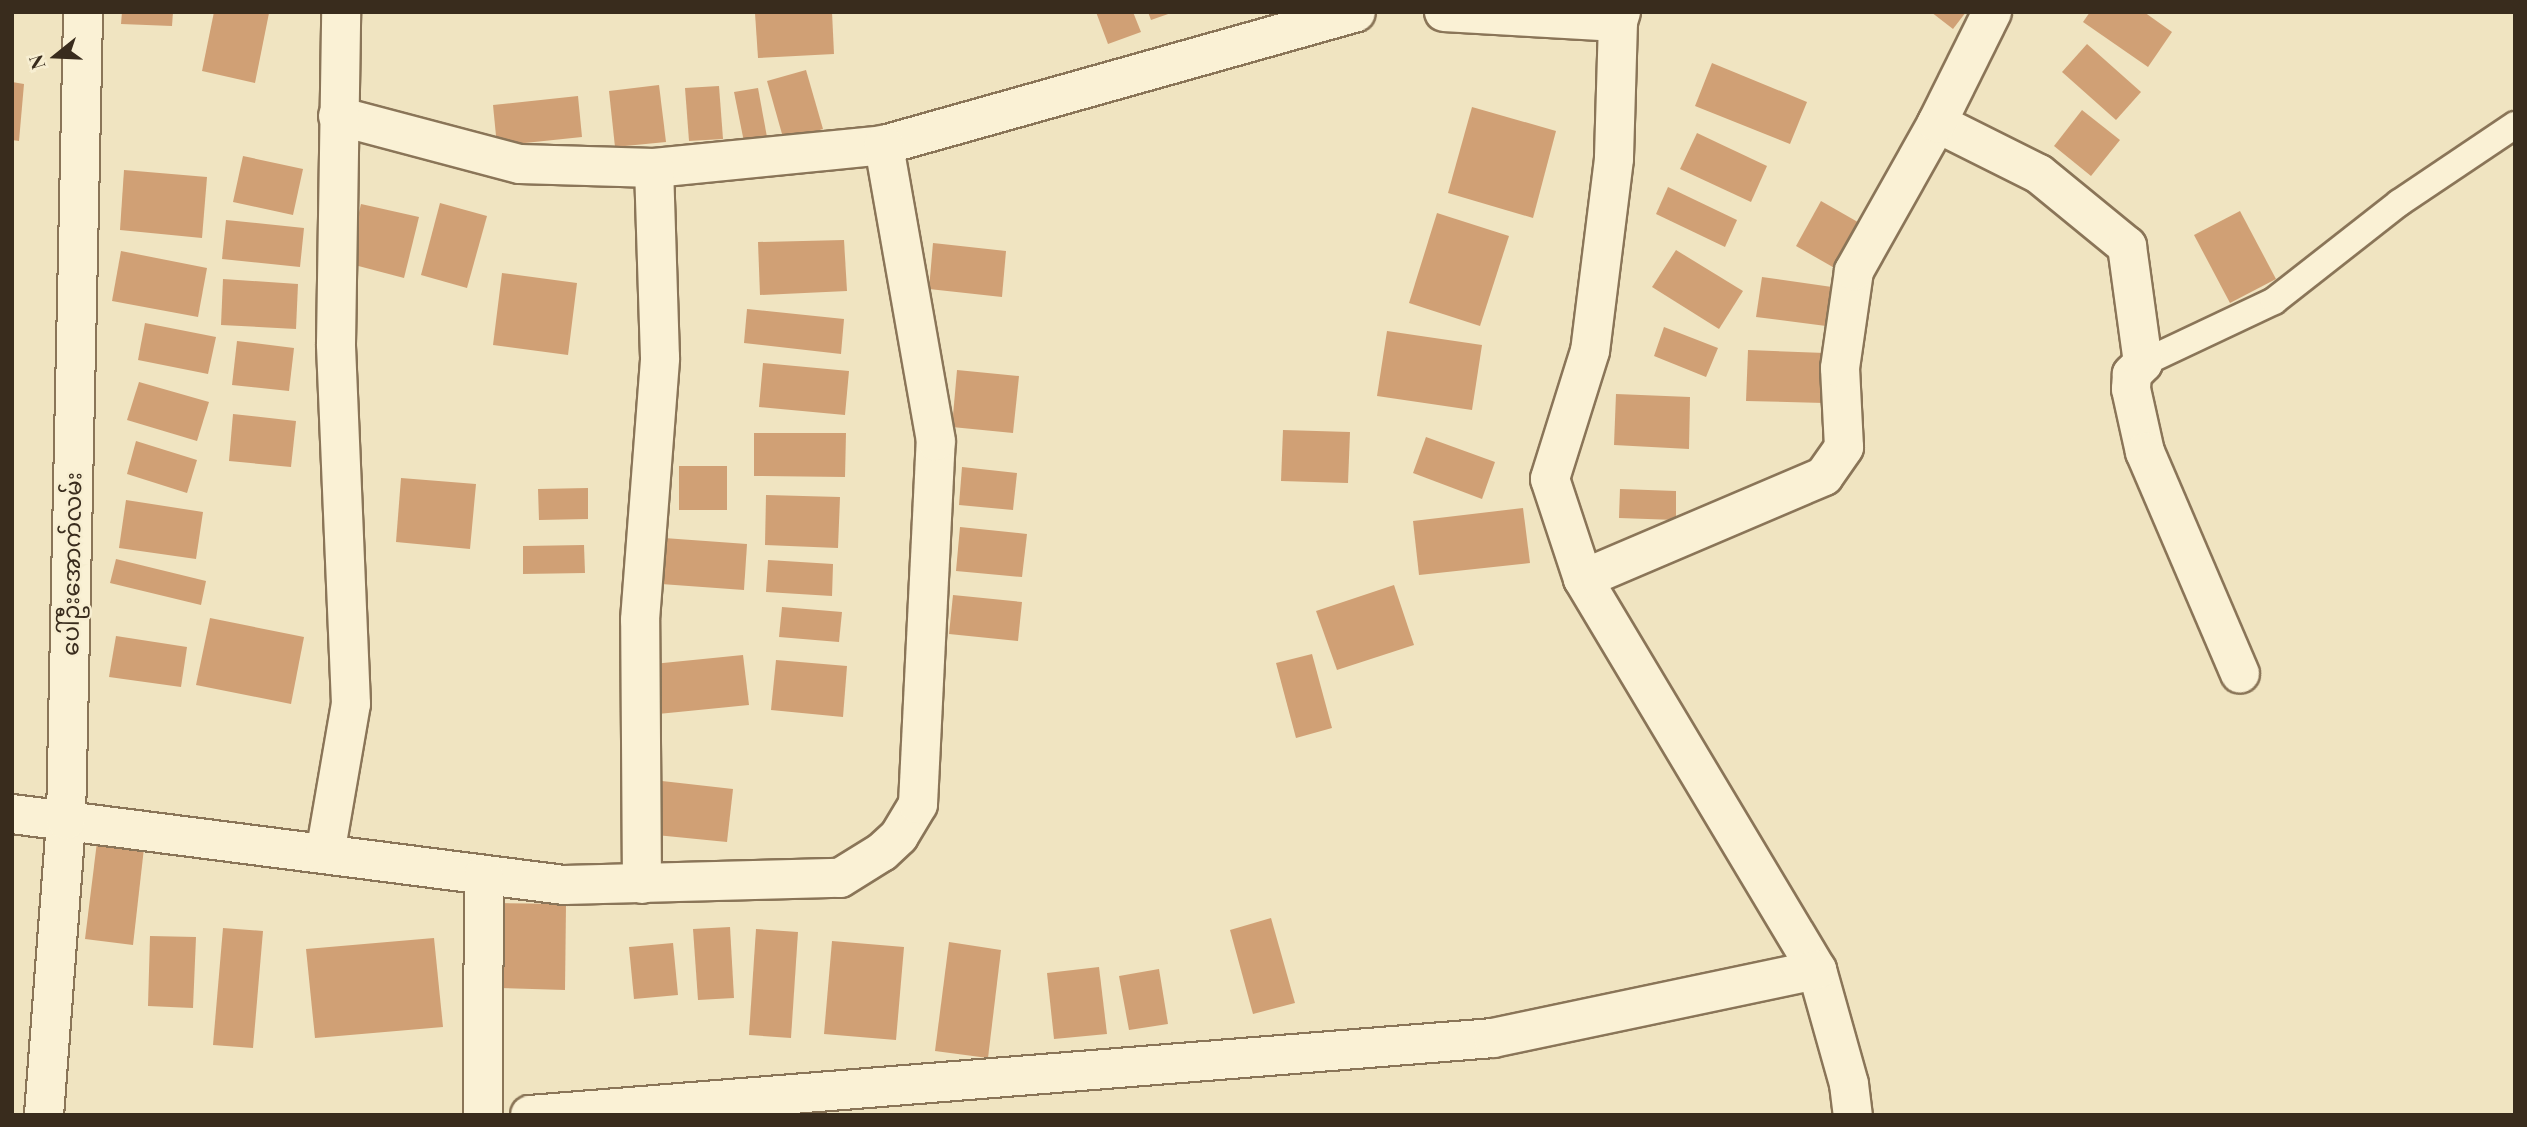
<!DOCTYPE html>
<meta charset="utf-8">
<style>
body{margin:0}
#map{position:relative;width:2527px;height:1127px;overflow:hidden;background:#f0e4c1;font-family:"Playfair Display","Noto Sans Myanmar",serif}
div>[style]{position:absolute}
.building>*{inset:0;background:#d0a075}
.roads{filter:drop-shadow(2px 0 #8a7558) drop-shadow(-2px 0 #8a7558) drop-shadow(0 2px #8a7558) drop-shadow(0 -2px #8a7558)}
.service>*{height:26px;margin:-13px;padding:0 13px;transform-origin:13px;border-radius:13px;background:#faf1d5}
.minor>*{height:38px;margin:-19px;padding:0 19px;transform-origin:19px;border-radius:19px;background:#faf1d5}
span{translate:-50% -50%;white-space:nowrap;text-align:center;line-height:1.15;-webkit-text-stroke:5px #f7eed1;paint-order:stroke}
.street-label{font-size:23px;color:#392c1d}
.frame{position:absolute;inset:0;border:14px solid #392c1d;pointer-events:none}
.north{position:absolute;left:21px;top:21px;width:70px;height:70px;-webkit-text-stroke:5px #f7eed1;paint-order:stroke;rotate:252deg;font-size:19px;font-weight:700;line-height:28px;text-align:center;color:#392c1d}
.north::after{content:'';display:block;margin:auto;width:24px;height:32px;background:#392c1d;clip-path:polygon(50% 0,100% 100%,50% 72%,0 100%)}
</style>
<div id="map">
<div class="building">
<div style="clip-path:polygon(122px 12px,173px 12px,172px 26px,121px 24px)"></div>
<div style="clip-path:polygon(214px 12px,269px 13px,255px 83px,202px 71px)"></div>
<div style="clip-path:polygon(767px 12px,832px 12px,834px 54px,758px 58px,755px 13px)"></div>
<div style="clip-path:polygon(1096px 12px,1133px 12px,1141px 32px,1108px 44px)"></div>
<div style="clip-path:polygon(1148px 12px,1171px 12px,1171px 13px,1151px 20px)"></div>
<div style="clip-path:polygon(1931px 12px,1966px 12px,1953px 29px)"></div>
<div style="clip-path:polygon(2090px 12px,2144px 12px,2172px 32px,2148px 67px,2083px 22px)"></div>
<div style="clip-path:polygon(2087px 44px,2141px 92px,2116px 120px,2062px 72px)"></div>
<div style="clip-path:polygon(1712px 63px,1807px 102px,1790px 144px,1695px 106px)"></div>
<div style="clip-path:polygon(806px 70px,823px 129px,784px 141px,767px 81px)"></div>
<div style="clip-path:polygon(12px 82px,24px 84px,19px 141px,12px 140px)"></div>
<div style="clip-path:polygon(659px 85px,666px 142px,615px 147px,609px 91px)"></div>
<div style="clip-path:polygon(719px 86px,723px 139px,689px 141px,685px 88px)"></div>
<div style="clip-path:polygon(758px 88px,769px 148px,746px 152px,734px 92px)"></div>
<div style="clip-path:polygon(578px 96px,582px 137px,497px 146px,493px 105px)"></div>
<div style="clip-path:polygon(1472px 107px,1556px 131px,1533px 218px,1448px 193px)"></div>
<div style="clip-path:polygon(2082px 110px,2120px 140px,2091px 176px,2054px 146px)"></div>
<div style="clip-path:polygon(1697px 133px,1767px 166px,1751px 202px,1680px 169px)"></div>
<div style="clip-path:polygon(243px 156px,303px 169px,293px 215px,233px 202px)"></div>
<div style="clip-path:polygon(124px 170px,207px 177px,202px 238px,120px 230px)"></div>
<div style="clip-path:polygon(1668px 187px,1737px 220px,1725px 247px,1656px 214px)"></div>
<div style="clip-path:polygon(1821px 201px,1863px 225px,1838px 270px,1796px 246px)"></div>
<div style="clip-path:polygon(440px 203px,487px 216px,467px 288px,421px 275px)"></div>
<div style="clip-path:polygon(361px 204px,419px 217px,404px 278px,347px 263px)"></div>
<div style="clip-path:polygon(2240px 211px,2276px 279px,2230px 303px,2194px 235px)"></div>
<div style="clip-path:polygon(1437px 213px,1509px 236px,1480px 326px,1409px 303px)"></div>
<div style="clip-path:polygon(226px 220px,304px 228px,300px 267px,222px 259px)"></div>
<div style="clip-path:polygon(844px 240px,847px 291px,760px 295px,758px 242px)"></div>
<div style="clip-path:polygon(933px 243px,1006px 251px,1002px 297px,929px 289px)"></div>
<div style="clip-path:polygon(1676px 250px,1743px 291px,1719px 329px,1652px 287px)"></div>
<div style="clip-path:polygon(121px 251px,207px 268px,198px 317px,112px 301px)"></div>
<div style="clip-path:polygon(502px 273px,577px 283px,568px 355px,493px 345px)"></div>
<div style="clip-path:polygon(1762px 277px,1832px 287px,1826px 326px,1756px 317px)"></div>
<div style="clip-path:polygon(223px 279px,298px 284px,296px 329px,221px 325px)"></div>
<div style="clip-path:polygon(747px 309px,844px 319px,841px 354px,744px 343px)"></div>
<div style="clip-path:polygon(145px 323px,216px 337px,208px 374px,138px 360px)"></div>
<div style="clip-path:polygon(1664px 327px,1718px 348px,1706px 377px,1654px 356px)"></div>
<div style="clip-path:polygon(1387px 331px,1482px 345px,1472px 410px,1377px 396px)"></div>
<div style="clip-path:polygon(237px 341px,294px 348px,289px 391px,232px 385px)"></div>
<div style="clip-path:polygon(1748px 350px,1825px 353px,1824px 403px,1746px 401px)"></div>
<div style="clip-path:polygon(763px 363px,849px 371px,845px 415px,759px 407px)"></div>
<div style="clip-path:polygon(957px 370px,1019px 376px,1013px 433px,952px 427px)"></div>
<div style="clip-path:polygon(139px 382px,209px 402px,197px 441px,127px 420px)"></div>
<div style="clip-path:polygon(1616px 394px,1690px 397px,1689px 449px,1614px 445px)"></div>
<div style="clip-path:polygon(233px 414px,296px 421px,291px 467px,229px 461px)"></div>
<div style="clip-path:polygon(1283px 430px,1350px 432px,1348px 483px,1281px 481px)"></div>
<div style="clip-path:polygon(754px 433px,846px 433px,845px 477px,754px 476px)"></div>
<div style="clip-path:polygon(1426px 437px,1495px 462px,1482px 499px,1413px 473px)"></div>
<div style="clip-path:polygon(136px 441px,197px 460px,187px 493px,127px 474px)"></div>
<div style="clip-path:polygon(679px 466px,727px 466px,727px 510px,679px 510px)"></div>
<div style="clip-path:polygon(962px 467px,1017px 473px,1013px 510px,959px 505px)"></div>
<div style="clip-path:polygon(401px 478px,476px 484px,470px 549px,396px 542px)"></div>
<div style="clip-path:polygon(588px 488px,588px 519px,539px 520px,538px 489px)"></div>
<div style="clip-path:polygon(1620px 489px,1676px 491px,1676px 520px,1619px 518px)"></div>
<div style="clip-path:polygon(766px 495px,840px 497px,838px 548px,765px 545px)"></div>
<div style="clip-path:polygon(126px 500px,203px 512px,196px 559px,119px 548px)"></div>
<div style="clip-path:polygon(1523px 508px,1530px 563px,1419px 575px,1413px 521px)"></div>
<div style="clip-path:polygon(960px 527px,1027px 534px,1022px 577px,956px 571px)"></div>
<div style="clip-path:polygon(664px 538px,747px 544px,744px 590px,661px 584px)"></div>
<div style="clip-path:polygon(584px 545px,585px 573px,523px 574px,523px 546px)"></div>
<div style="clip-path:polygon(116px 559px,206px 581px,201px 605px,110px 583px)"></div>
<div style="clip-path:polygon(768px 560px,833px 564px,832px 596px,766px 592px)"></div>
<div style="clip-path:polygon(1394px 585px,1414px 645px,1337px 670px,1316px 611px)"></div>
<div style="clip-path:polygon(953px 595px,1022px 602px,1018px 641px,949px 634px)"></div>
<div style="clip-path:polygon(782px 607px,842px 612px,839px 642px,779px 637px)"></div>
<div style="clip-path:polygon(210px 618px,304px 637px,291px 704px,196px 685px)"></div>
<div style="clip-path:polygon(116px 636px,187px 647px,181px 687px,109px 677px)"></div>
<div style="clip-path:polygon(1312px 654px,1332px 728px,1296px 738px,1276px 663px)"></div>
<div style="clip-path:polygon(743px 655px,749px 705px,658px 714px,653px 664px)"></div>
<div style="clip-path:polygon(776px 660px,847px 666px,843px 717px,771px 710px)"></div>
<div style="clip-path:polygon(662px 781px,733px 789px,727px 842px,656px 835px)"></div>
<div style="clip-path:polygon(97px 842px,144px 848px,133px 945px,85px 939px)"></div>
<div style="clip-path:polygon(499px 903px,566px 904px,565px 990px,498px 988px)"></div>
<div style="clip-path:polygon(1271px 918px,1295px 1003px,1253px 1014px,1230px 930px)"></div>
<div style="clip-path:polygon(730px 927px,734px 998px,698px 1000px,693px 929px)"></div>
<div style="clip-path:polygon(223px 928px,263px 931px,253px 1048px,213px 1045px)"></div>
<div style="clip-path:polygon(756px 929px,798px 932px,791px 1038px,749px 1035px)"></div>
<div style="clip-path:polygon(150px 936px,196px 937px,193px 1008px,148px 1006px)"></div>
<div style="clip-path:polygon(434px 938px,443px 1027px,315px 1038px,306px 949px)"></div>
<div style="clip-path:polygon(832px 941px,904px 947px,896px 1040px,824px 1034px)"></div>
<div style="clip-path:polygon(949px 942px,1001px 950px,988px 1058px,935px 1051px)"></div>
<div style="clip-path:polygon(673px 943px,678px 995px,634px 999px,629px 947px)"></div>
<div style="clip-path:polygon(1099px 967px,1107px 1034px,1054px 1039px,1047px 973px)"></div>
<div style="clip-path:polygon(1159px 969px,1168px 1024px,1129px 1030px,1119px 976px)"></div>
</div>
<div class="roads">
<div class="service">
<div style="left:2143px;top:363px;width:145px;rotate:-25.3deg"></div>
<div style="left:2274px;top:301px;width:159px;rotate:-38.1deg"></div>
<div style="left:2399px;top:203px;width:140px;rotate:-33.9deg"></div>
</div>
<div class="minor">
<div style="left:1444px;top:12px;width:174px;rotate:3.3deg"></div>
<div style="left:1621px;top:12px;width:10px;rotate:107deg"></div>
<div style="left:1618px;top:22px;width:137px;rotate:91.7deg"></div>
<div style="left:1614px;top:159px;width:193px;rotate:97.1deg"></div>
<div style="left:1590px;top:351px;width:134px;rotate:107.4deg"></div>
<div style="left:1550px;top:479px;width:105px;rotate:71.7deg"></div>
<div style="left:1583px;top:579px;width:456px;rotate:59.1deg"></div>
<div style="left:1817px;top:970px;width:118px;rotate:74.3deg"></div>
<div style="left:1849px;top:1084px;width:31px;rotate:83deg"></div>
<div style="left:338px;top:116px;width:188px;rotate:14.8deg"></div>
<div style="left:520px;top:164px;width:134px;rotate:1.7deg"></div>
<div style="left:654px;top:168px;width:231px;rotate:-5.7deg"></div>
<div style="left:884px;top:145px;width:490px;rotate:-15.7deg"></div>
<div style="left:1937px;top:123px;width:114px;rotate:26.6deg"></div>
<div style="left:2039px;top:174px;width:114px;rotate:39.3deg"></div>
<div style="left:2127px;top:246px;width:118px;rotate:82.2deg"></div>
<div style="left:2143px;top:363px;width:16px;rotate:135deg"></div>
<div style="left:2132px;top:374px;width:15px;rotate:94deg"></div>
<div style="left:2131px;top:389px;width:65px;rotate:77.5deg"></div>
<div style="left:2145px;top:452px;width:241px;rotate:66.8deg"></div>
<div style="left:1583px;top:579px;width:262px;rotate:-23.1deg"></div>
<div style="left:1824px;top:476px;width:35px;rotate:-55deg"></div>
<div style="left:1844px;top:447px;width:79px;rotate:-92.9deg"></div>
<div style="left:1840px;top:368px;width:98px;rotate:-81.8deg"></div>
<div style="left:1854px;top:271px;width:170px;rotate:-60.7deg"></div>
<div style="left:1937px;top:123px;width:124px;rotate:-63.6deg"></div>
<div style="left:12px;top:814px;width:557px;rotate:7.33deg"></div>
<div style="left:564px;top:885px;width:276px;rotate:-1.5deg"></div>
<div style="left:840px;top:878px;width:49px;rotate:-31.8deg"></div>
<div style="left:882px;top:852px;width:23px;rotate:-43deg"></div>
<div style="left:899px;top:836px;width:37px;rotate:-59deg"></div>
<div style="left:918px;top:804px;width:363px;rotate:-87.2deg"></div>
<div style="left:936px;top:441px;width:301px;rotate:-100deg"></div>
<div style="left:325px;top:854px;width:152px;rotate:-80.2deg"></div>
<div style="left:351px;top:704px;width:360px;rotate:-92.4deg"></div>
<div style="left:336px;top:344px;width:332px;rotate:-89.1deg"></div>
<div style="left:642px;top:884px;width:264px;rotate:-90.4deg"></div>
<div style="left:640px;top:620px;width:263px;rotate:-85.6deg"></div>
<div style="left:660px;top:358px;width:190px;rotate:-91.8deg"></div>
<div style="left:44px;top:1115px;width:296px;rotate:-85.7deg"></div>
<div style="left:66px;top:820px;width:808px;rotate:-88.79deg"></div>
<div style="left:483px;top:1115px;width:240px;rotate:-89.8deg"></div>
<div style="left:530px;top:1115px;width:966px;rotate:-4.57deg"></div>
<div style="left:1493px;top:1038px;width:331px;rotate:-11.9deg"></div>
</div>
</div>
<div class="street-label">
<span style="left:71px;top:564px;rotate:-89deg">ပေါ်ဦးအောက်လမ်း</span>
</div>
<div class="frame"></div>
<div class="north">N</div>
</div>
